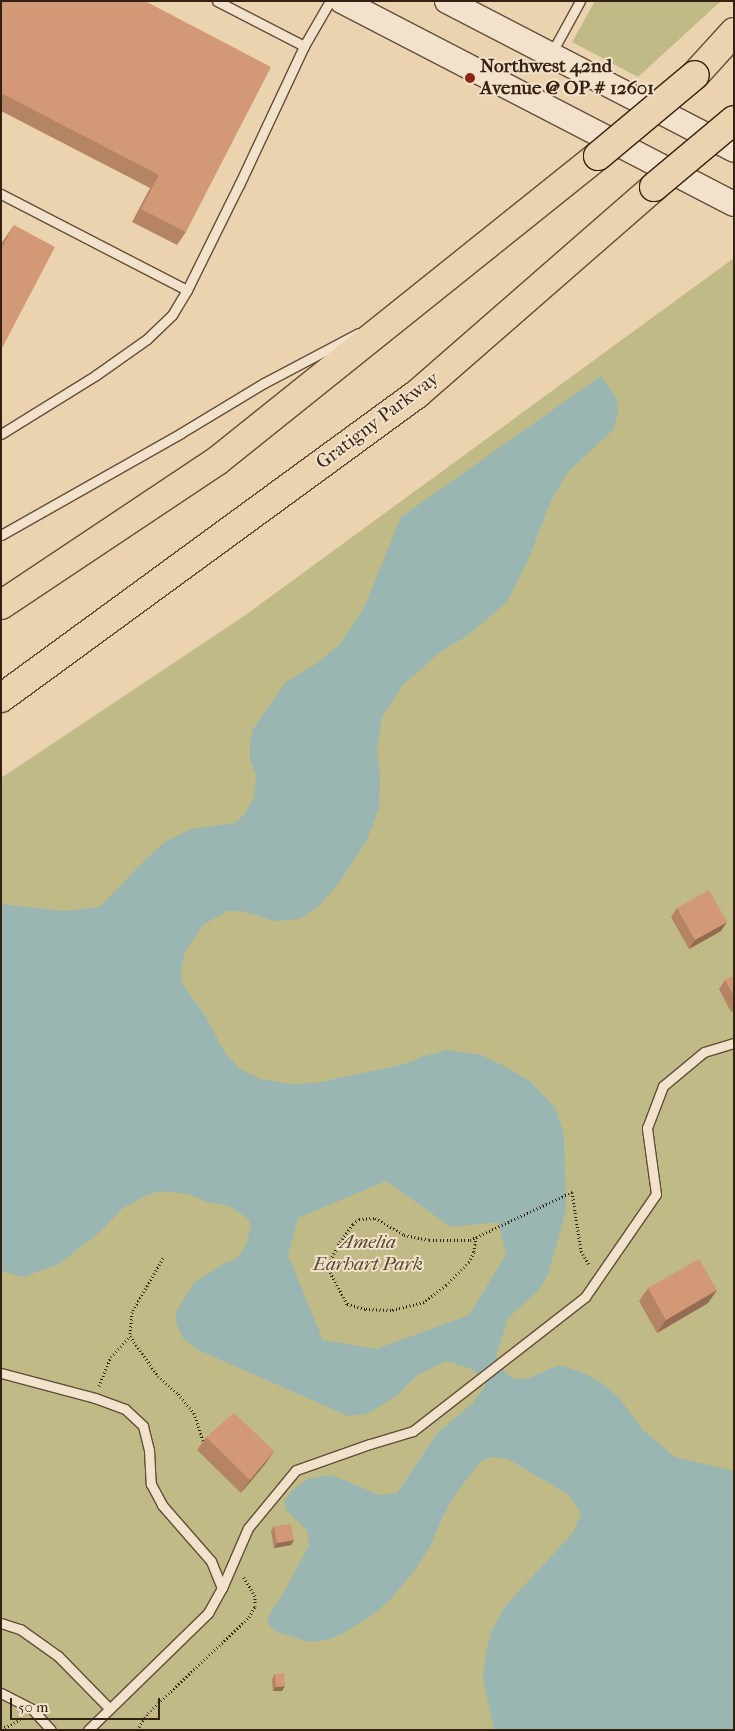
<!DOCTYPE html>
<style>
body{margin:0}
#map{position:relative;width:735px;height:1731px;overflow:hidden;background:#ebd3b0;font-family:"IM FELL French Canon",serif}
div>[style]{position:absolute}
.green>*{inset:0;background:#bfba86}
.water>*{inset:0;background:#9ab6b3}
.path>*{height:3px;margin-top:-1.5px;transform-origin:0;background:repeating-linear-gradient(90deg,#352111 0 1px,transparent 0 3.5px)}
.roads{filter:drop-shadow(1px 0 #624e39) drop-shadow(-1px 0 #624e39) drop-shadow(0 1px #624e39) drop-shadow(0 -1px #624e39)}
.lane>*{height:9px;margin:-4.5px;padding:0 4.5px;transform-origin:4.5px;border-radius:4.5px;background:#f2e2cc}
.secondary>*{height:24px;margin:-12px;padding:0 12px;transform-origin:12px;border-radius:12px;background:#f2e2cc}
.highway>*{height:28px;margin:-14px;padding:0 14px;transform-origin:14px;border-radius:14px;background:#ebd3b0}
.bridges{filter:drop-shadow(1px 0 #352111) drop-shadow(-1px 0 #352111) drop-shadow(0 1px #352111) drop-shadow(0 -1px #352111)}
.highway-bridge>*{height:28px;margin:-14px;padding:0 14px;transform-origin:14px;border-radius:14px;background:#ebd3b0}
.wall>*{inset:0;background:#b58465}
.shaded-wall>*{inset:0;background:#946b53}
.building>*{inset:0;background:#d39976}
.dots>*{width:14px;height:14px;translate:-50% -50%;box-sizing:border-box;border:2px solid #f2e2cc;border-radius:50%}
span{translate:-50% -50%;white-space:nowrap;text-align:center;line-height:1.15;-webkit-text-stroke:4px #f2e2cc;paint-order:stroke}
.poi-label{font-size:19px;color:#352111;font-weight:700}
.left{translate:0 -50%;text-align:left}
.street-label{font-size:19px;color:#352111}
.park-label{font-size:19px;color:#58472e;font-style:italic}
.frame{position:absolute;inset:0;border:2px solid #352111;pointer-events:none}
.scale{position:absolute;left:10px;top:1698px;width:150px;height:22px;box-sizing:border-box;border:2px solid #352111;border-top:0;padding-left:6px;font-size:15px;line-height:18px;white-space:nowrap;color:#352111;-webkit-text-stroke:4px #f2e2cc;paint-order:stroke}
</style>
<div id="map">
<div class="green">
<div style="clip-path:polygon(595px 1px,721px 1px,638px 77px,572px 42px)"></div>
<div style="clip-path:polygon(734px 258px,734px 1730px,1px 1730px,1px 778px,244px 616px)"></div>
</div>
<div class="water">
<div style="clip-path:polygon(evenodd,601px 376px,617px 399px,618px 414px,613px 430px,567px 473px,550px 503px,528px 560px,507px 602px,468px 635px,439px 653px,402px 686px,382px 718px,377px 749px,380px 776px,379px 808px,367px 840px,341px 880px,321px 904px,300px 919px,274px 921px,243px 911px,227px 911px,203px 925px,185px 952px,181px 971px,182px 983px,206px 1017px,225px 1053px,240px 1069px,261px 1079px,289px 1084px,316px 1083px,405px 1064px,424px 1056px,447px 1050px,481px 1055px,504px 1066px,530px 1081px,555px 1107px,564px 1134px,566px 1211px,548px 1275px,539px 1290px,508px 1318px,496px 1356px,505px 1372px,514px 1379px,529px 1378px,559px 1365px,582px 1372px,602px 1383px,620px 1399px,643px 1430px,675px 1457px,734px 1471px,734px 1730px,494px 1730px,483px 1678px,486px 1651px,492px 1630px,506px 1605px,572px 1534px,581px 1514px,569px 1495px,508px 1459px,493px 1457px,480px 1462px,455px 1495px,442px 1518px,431px 1545px,415px 1570px,390px 1600px,370px 1617px,342px 1634px,327px 1640px,309px 1642px,275px 1631px,267px 1622px,272px 1610px,283px 1594px,309px 1545px,307px 1530px,287px 1511px,284px 1501px,292px 1491px,307px 1479px,332px 1475px,379px 1495px,397px 1493px,438px 1432px,472px 1404px,486px 1385px,483px 1377px,471px 1369px,447px 1361px,419px 1374px,396px 1396px,377px 1408px,366px 1414px,348px 1416px,196px 1349px,182px 1337px,175px 1319px,177px 1310px,194px 1283px,225px 1263px,232px 1261px,240px 1255px,247px 1243px,251px 1225px,247px 1218px,229px 1206px,207px 1202px,189px 1194px,160px 1191px,145px 1196px,123px 1208px,100px 1232px,59px 1264px,23px 1277px,1px 1271px,1px 904px,64px 911px,100px 907px,146px 859px,166px 841px,191px 829px,235px 823px,245px 814px,254px 797px,256px 775px,250px 760px,250px 743px,253px 729px,285px 683px,316px 664px,341px 643px,363px 610px,401px 517px,601px 376px,386px 1181px,451px 1227px,498px 1222px,506px 1255px,469px 1315px,376px 1349px,323px 1340px,288px 1255px,298px 1218px,386px 1181px)"></div>
</div>
<div class="path">
<div style="left:476px;top:1237px;width:15px;rotate:98deg"></div>
<div style="left:474px;top:1252px;width:11px;rotate:117deg"></div>
<div style="left:469px;top:1262px;width:33px;rotate:135deg"></div>
<div style="left:446px;top:1285px;width:28px;rotate:142deg"></div>
<div style="left:424px;top:1302px;width:34px;rotate:166deg"></div>
<div style="left:391px;top:1310px;width:26px;rotate:-178deg"></div>
<div style="left:365px;top:1309px;width:19px;rotate:-164deg"></div>
<div style="left:347px;top:1304px;width:38px;rotate:-118deg"></div>
<div style="left:329px;top:1270px;width:13px;rotate:-77deg"></div>
<div style="left:332px;top:1257px;width:17px;rotate:-62deg"></div>
<div style="left:340px;top:1242px;width:22px;rotate:-54deg"></div>
<div style="left:353px;top:1224px;width:8px;rotate:-40deg"></div>
<div style="left:359px;top:1219px;width:16px;rotate:-4deg"></div>
<div style="left:375px;top:1218px;width:34px;rotate:30deg"></div>
<div style="left:404px;top:1235px;width:25px;rotate:11deg"></div>
<div style="left:429px;top:1240px;width:41px"></div>
<div style="left:470px;top:1240px;width:113px;rotate:-25.2deg"></div>
<div style="left:572px;top:1192px;width:60px;rotate:81.3deg"></div>
<div style="left:581px;top:1251px;width:16px;rotate:60deg"></div>
<div style="left:163px;top:1258px;width:62px;rotate:119.9deg"></div>
<div style="left:132px;top:1312px;width:24px;rotate:95deg"></div>
<div style="left:130px;top:1336px;width:49px;rotate:55deg"></div>
<div style="left:158px;top:1376px;width:27px;rotate:42deg"></div>
<div style="left:178px;top:1394px;width:25px;rotate:50deg"></div>
<div style="left:194px;top:1413px;width:32px;rotate:72deg"></div>
<div style="left:99px;top:1386px;width:31px;rotate:-68deg"></div>
<div style="left:111px;top:1357px;width:28px;rotate:-48deg"></div>
<div style="left:1px;top:1728px;width:10px;rotate:-17deg"></div>
<div style="left:11px;top:1725px;width:11px;rotate:-34deg"></div>
<div style="left:137px;top:1730px;width:20px;rotate:-57deg"></div>
<div style="left:148px;top:1713px;width:139px;rotate:-43.5deg"></div>
<div style="left:249px;top:1617px;width:13px;rotate:-61deg"></div>
<div style="left:255px;top:1606px;width:10px;rotate:-90deg"></div>
<div style="left:255px;top:1596px;width:23px;rotate:-121deg"></div>
</div>
<div class="roads">
<div class="lane">
<div style="left:217px;top:1px;width:98px;rotate:27.3deg"></div>
<div style="left:551px;top:54px;width:60px;rotate:-61.3deg"></div>
<div style="left:1px;top:194px;width:209px;rotate:27.3deg"></div>
<div style="left:1px;top:434px;width:112px;rotate:-31.8deg"></div>
<div style="left:96px;top:375px;width:62px;rotate:-35.2deg"></div>
<div style="left:147px;top:339px;width:35px;rotate:-44deg"></div>
<div style="left:172px;top:315px;width:29px;rotate:-59deg"></div>
<div style="left:187px;top:290px;width:117px;rotate:-63.7deg"></div>
<div style="left:239px;top:185px;width:153px;rotate:-64.9deg"></div>
<div style="left:304px;top:46px;width:52px;rotate:-60deg"></div>
<div style="left:1px;top:535px;width:207px;rotate:-29.5deg"></div>
<div style="left:181px;top:433px;width:97px;rotate:-31.1deg"></div>
<div style="left:264px;top:383px;width:107px;rotate:-27.8deg"></div>
<div style="left:1px;top:1373px;width:97px;rotate:14.9deg"></div>
<div style="left:95px;top:1398px;width:32px;rotate:20deg"></div>
<div style="left:125px;top:1409px;width:25px;rotate:43deg"></div>
<div style="left:143px;top:1426px;width:25px;rotate:76deg"></div>
<div style="left:149px;top:1450px;width:34px;rotate:87deg"></div>
<div style="left:151px;top:1484px;width:24px;rotate:62deg"></div>
<div style="left:162px;top:1505px;width:74px;rotate:48.8deg"></div>
<div style="left:211px;top:1561px;width:29px;rotate:68deg"></div>
<div style="left:1px;top:1623px;width:20px;rotate:18deg"></div>
<div style="left:20px;top:1629px;width:47px;rotate:35.4deg"></div>
<div style="left:58px;top:1656px;width:73px;rotate:45.6deg"></div>
<div style="left:1px;top:1693px;width:35px;rotate:27deg"></div>
<div style="left:32px;top:1709px;width:28px;rotate:48deg"></div>
<div style="left:88px;top:1730px;width:168px;rotate:-44.3deg"></div>
<div style="left:208px;top:1613px;width:29px;rotate:-61deg"></div>
<div style="left:222px;top:1588px;width:65px;rotate:-66.6deg"></div>
<div style="left:248px;top:1528px;width:75px;rotate:-50.4deg"></div>
<div style="left:296px;top:1470px;width:78px;rotate:-19.4deg"></div>
<div style="left:370px;top:1444px;width:45px;rotate:-16.8deg"></div>
<div style="left:413px;top:1431px;width:218px;rotate:-37.9deg"></div>
<div style="left:585px;top:1297px;width:125px;rotate:-55.4deg"></div>
<div style="left:656px;top:1194px;width:67px;rotate:-97.8deg"></div>
<div style="left:647px;top:1128px;width:45px;rotate:-69.1deg"></div>
<div style="left:663px;top:1086px;width:53px;rotate:-39.7deg"></div>
<div style="left:704px;top:1052px;width:31px;rotate:-17deg"></div>
</div>
<div class="secondary">
<div style="left:342px;top:1px;width:441px;rotate:27.4deg"></div>
<div style="left:447px;top:1px;width:323px;rotate:27.4deg"></div>
</div>
<div class="highway">
<div style="left:695px;top:75px;width:58px;rotate:-47.8deg"></div>
<div style="left:1px;top:605px;width:260px;rotate:-33.7deg"></div>
<div style="left:217px;top:461px;width:488px;rotate:-38.7deg"></div>
<div style="left:1px;top:698px;width:515px;rotate:-36.16deg"></div>
<div style="left:417px;top:394px;width:315px;rotate:-41.1deg"></div>
</div>
</div>
<div class="bridges">
<div class="highway-bridge">
<div style="left:598px;top:156px;width:126px;rotate:-39.9deg"></div>
<div style="left:654px;top:187px;width:104px;rotate:-39.9deg"></div>
</div>
</div>
<div class="wall">
<div style="clip-path:polygon(1px 1px,145px 1px,186px 232px,177px 245px,132px 222px,150px 188px,1px 111px)"></div>
<div style="clip-path:polygon(14px 225px,1px 350px,1px 244px,5px 238px)"></div>
<div style="clip-path:polygon(677px 908px,721px 931px,689px 949px,671px 917px)"></div>
<div style="clip-path:polygon(734px 976px,734px 1011px,731px 1012px,719px 989px,725px 980px)"></div>
<div style="clip-path:polygon(648px 1288px,717px 1290px,708px 1303px,657px 1333px,639px 1301px)"></div>
<div style="clip-path:polygon(206px 1437px,274px 1451px,265px 1464px,241px 1493px,197px 1450px)"></div>
<div style="clip-path:polygon(274px 1526px,294px 1540px,291px 1545px,274px 1548px,271px 1531px)"></div>
<div style="clip-path:polygon(275px 1674px,282px 1691px,273px 1691px,272px 1679px)"></div>
</div>
<div class="shaded-wall">
<div style="clip-path:polygon(727px 922px,721px 931px,689px 949px,695px 940px)"></div>
<div style="clip-path:polygon(717px 1290px,708px 1303px,657px 1333px,666px 1320px)"></div>
<div style="clip-path:polygon(274px 1451px,265px 1464px,241px 1493px,250px 1480px)"></div>
<div style="clip-path:polygon(294px 1540px,291px 1545px,274px 1548px,277px 1543px)"></div>
<div style="clip-path:polygon(285px 1686px,282px 1691px,273px 1691px,276px 1687px)"></div>
</div>
<div class="building">
<div style="clip-path:polygon(1px 1px,145px 1px,271px 67px,186px 232px,141px 209px,159px 175px,1px 93px)"></div>
<div style="clip-path:polygon(14px 225px,55px 247px,1px 350px,1px 249px)"></div>
<div style="clip-path:polygon(709px 890px,727px 922px,695px 940px,677px 908px)"></div>
<div style="clip-path:polygon(734px 976px,734px 996px,725px 980px)"></div>
<div style="clip-path:polygon(699px 1259px,717px 1290px,666px 1320px,648px 1288px)"></div>
<div style="clip-path:polygon(234px 1413px,274px 1451px,250px 1480px,206px 1437px)"></div>
<div style="clip-path:polygon(291px 1524px,294px 1540px,277px 1543px,274px 1526px)"></div>
<div style="clip-path:polygon(284px 1673px,285px 1686px,276px 1687px,275px 1674px)"></div>
</div>
<div class="dots">
<div style="left:470px;top:78px;background:#8f2418"></div>
</div>
<div class="poi-label">
<span class="left" style="left:480px;top:78px">Northwest 42nd<br>Avenue @ OP # 12601</span>
</div>
<div class="street-label">
<span style="left:378px;top:421px;rotate:-37deg">Gratigny Parkway</span>
</div>
<div class="park-label">
<span style="left:368px;top:1254px">Amelia<br>Earhart Park</span>
</div>
<div class="frame"></div>
<div class="scale">50 m</div>
</div>
